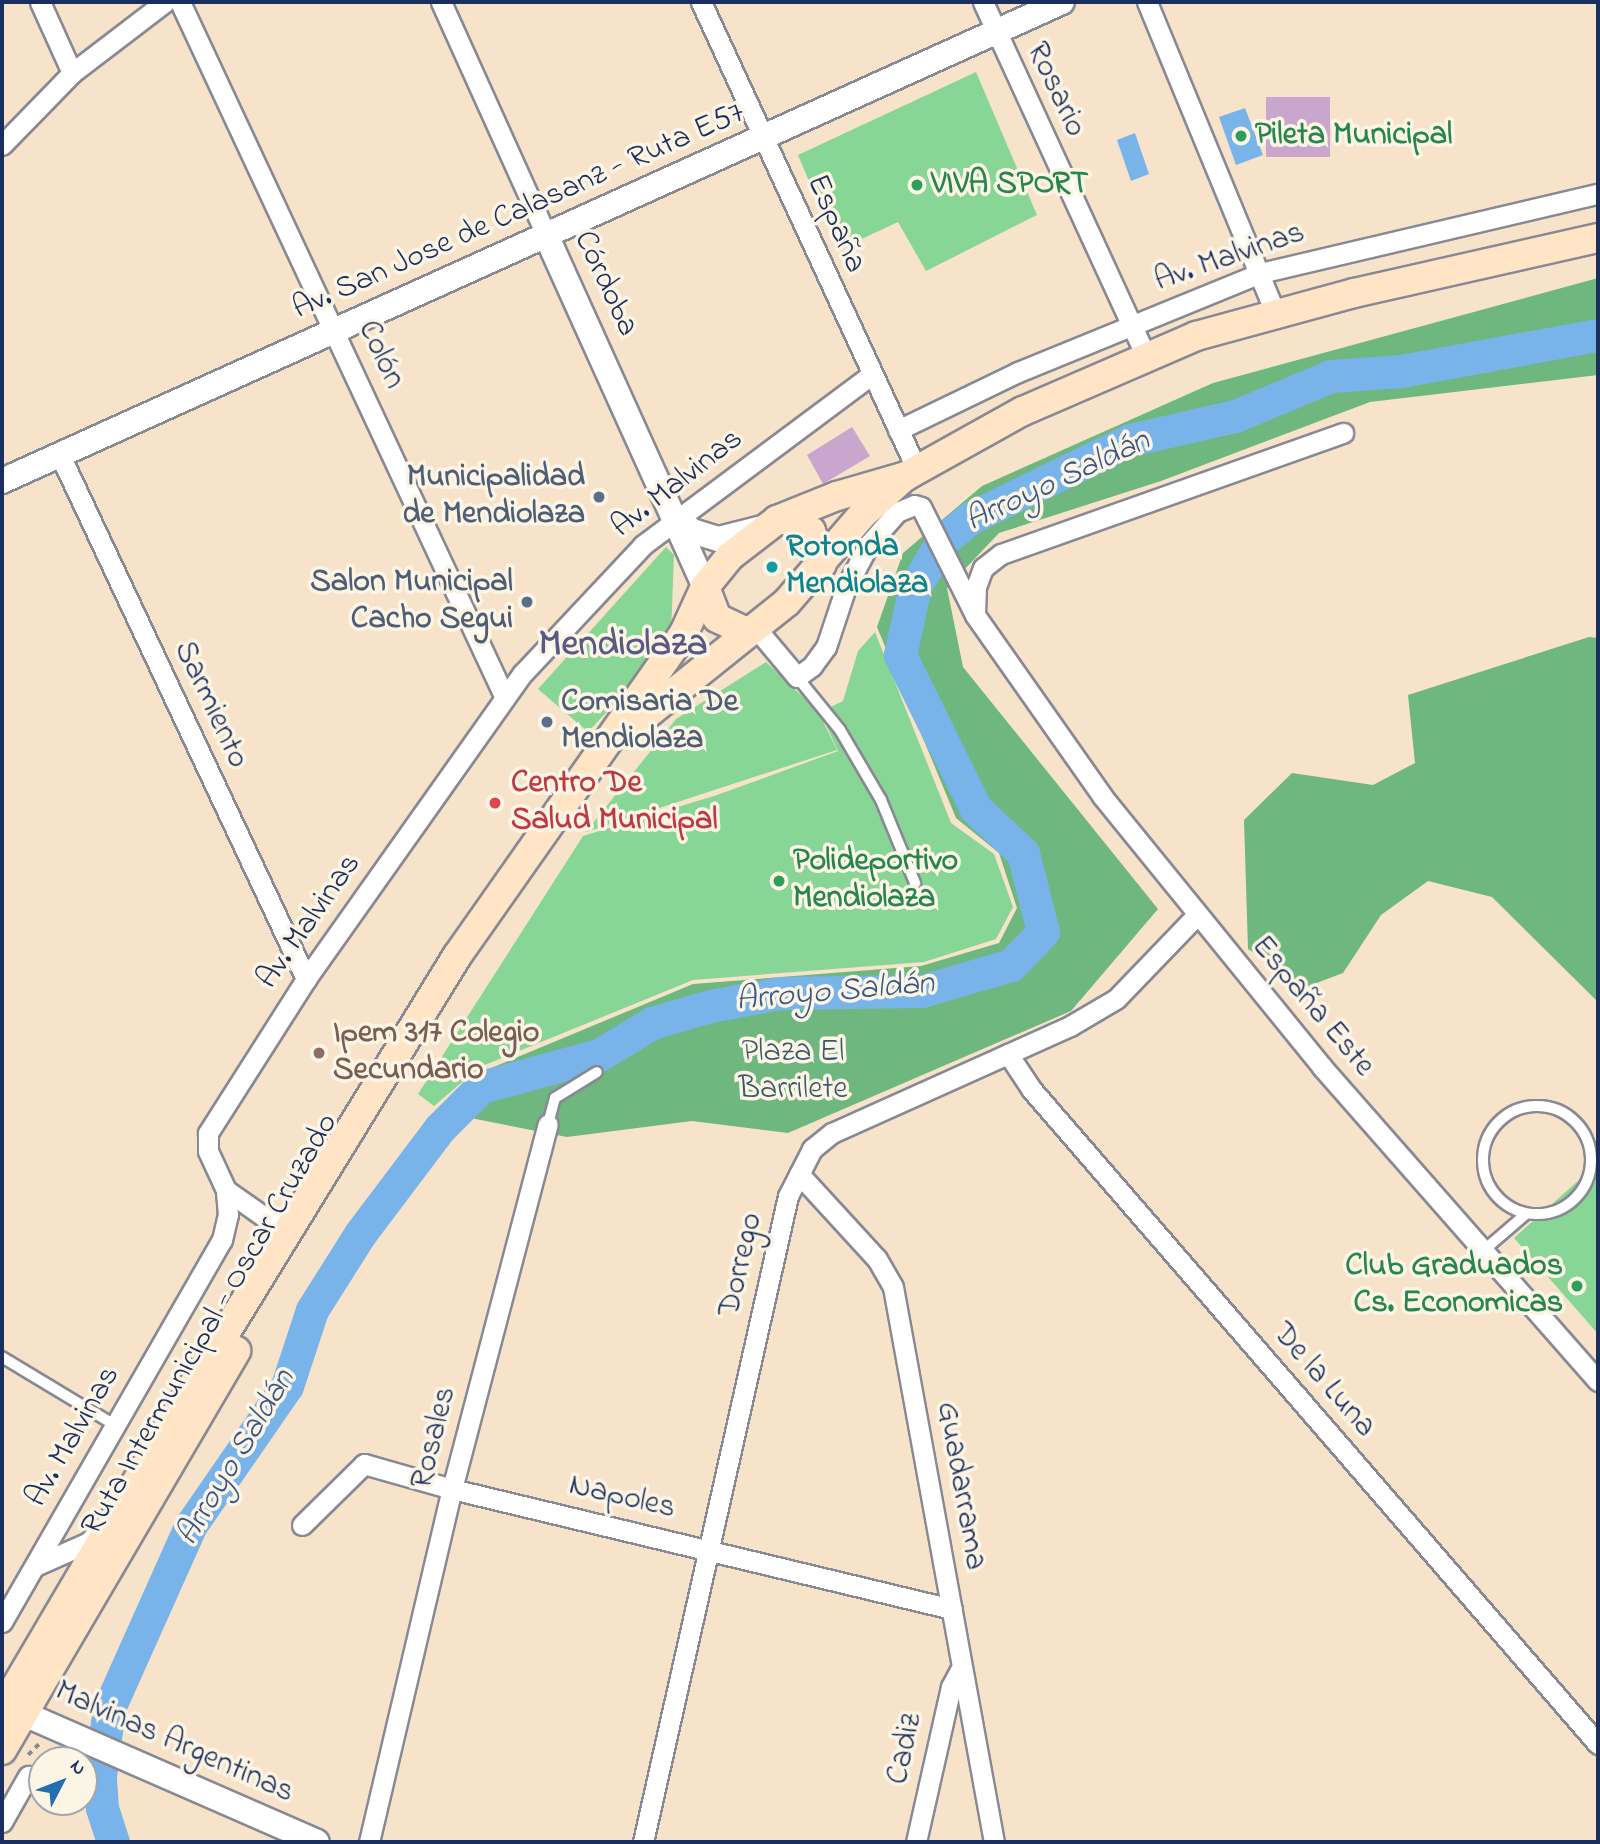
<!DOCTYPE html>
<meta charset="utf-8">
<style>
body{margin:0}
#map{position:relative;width:1600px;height:1844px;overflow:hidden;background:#f7e3c9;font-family:"Indie Flower",sans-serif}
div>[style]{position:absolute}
.green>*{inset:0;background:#88d695}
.forest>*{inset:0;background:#6eb77e}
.water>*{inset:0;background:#78b4ea}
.river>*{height:33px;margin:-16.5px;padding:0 16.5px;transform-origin:16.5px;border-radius:16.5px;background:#78b4ea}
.building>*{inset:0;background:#c9a6cd}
.path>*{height:3.5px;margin-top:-1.75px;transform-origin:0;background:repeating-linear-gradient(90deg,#898994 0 5px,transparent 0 10px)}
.roads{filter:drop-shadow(2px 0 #898994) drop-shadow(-2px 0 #898994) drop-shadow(0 2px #898994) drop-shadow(0 -2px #898994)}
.service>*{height:10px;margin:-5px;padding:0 5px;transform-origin:5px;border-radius:5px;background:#fff}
.service>.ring{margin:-5px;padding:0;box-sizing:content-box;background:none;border:10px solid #fff;border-radius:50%}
.minor>*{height:19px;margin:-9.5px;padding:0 9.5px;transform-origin:9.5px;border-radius:9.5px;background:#fff}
.tertiary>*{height:24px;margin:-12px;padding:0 12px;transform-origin:12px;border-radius:12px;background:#fff}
.secondary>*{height:28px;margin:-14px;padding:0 14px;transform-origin:14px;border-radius:14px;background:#ffe4c6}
.dots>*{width:19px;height:19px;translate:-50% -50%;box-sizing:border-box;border:4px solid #fcf5e5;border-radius:50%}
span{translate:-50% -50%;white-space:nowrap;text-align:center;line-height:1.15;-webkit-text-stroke:7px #fcf5e5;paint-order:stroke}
.street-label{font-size:32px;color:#1b2f5e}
.leisure-label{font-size:32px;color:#27864d;font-weight:700}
.left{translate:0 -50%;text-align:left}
.right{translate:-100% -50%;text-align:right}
.service-label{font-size:32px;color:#4e5e75;font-weight:700}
.culture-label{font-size:32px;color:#0d838f;font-weight:700}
.health-label{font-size:32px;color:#be3a42;font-weight:700}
.education-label{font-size:32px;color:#785e54;font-weight:700}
.park-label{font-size:32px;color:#36596c}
.water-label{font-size:33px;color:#375788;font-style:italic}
.district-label{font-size:38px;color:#585985;font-weight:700}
.frame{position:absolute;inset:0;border:4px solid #1b2f5e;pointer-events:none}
.north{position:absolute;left:28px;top:1746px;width:70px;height:70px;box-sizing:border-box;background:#fcf5e5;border:2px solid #a2a6af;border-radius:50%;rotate:48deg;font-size:19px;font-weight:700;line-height:28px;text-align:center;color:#1b2f5e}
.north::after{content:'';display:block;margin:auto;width:24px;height:32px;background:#1f6fb2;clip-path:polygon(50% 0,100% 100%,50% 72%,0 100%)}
</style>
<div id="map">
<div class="green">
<div style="clip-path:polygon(976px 72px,1037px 215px,926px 271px,898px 222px,838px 250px,798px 155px)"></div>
<div style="clip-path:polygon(666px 547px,674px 555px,671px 633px,642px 674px,588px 732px,538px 689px)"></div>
<div style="clip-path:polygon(875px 632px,951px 823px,994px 854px,1013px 907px,996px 939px,924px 962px,693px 980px,480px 1067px,434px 1106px,418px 1094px,583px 836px,717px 795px,838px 751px,820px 712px,843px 701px,858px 651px)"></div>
<div style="clip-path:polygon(766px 662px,818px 711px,837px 750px,586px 832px,676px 719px)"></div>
<div style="clip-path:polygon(1598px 1163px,1598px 1334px,1514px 1238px)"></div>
</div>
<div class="forest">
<div style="clip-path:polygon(1598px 278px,1598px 375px,1370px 402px,1161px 481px,999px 533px,947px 588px,963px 667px,1158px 909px,1071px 1011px,788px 1133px,692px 1121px,567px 1137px,435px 1111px,484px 1071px,693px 984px,921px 966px,999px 943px,1017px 908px,999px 853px,956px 818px,877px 627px,903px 553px,982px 486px,1213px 383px)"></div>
<div style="clip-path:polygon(1589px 637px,1598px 638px,1598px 1002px,1492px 897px,1428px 881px,1381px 915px,1343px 973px,1306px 987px,1248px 949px,1244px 820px,1292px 773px,1373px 785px,1415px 763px,1408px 695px)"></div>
</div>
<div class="water">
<div style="clip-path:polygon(1245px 108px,1263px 155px,1236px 165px,1219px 117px)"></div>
<div style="clip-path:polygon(1135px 133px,1149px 174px,1131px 181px,1117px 140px)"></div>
</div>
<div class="river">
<div style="left:113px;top:1842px;width:36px;rotate:-108deg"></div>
<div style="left:102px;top:1808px;width:32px;rotate:-94deg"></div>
<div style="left:100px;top:1776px;width:69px;rotate:-82.5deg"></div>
<div style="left:109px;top:1708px;width:201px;rotate:-65.9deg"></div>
<div style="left:191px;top:1525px;width:169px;rotate:-55.4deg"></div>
<div style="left:287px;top:1386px;width:80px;rotate:-71.8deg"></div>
<div style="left:312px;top:1310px;width:90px;rotate:-57.7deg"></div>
<div style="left:360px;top:1234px;width:133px;rotate:-53deg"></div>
<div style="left:440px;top:1128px;width:58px;rotate:-45deg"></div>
<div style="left:481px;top:1087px;width:122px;rotate:-15.2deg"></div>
<div style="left:599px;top:1055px;width:62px;rotate:-31.1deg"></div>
<div style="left:652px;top:1023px;width:60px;rotate:-16.3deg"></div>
<div style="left:710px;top:1006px;width:71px;rotate:-10.5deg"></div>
<div style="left:780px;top:993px;width:142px;rotate:-0.8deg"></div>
<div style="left:922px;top:991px;width:93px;rotate:-16.3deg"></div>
<div style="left:1011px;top:965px;width:46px;rotate:-45.9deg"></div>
<div style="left:1043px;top:932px;width:81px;rotate:-104.2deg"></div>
<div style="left:1023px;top:853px;width:64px;rotate:-136.9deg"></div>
<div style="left:976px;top:809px;width:172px;rotate:-116.3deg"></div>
<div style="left:900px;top:655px;width:70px;rotate:-77.6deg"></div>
<div style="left:915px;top:587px;width:53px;rotate:-59.6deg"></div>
<div style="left:942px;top:541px;width:36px;rotate:-39deg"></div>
<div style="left:970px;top:518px;width:178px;rotate:-26deg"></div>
<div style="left:1130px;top:440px;width:108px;rotate:-12.9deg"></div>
<div style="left:1235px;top:416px;width:104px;rotate:-22.6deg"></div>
<div style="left:1331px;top:376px;width:70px;rotate:-4.1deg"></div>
<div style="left:1401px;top:371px;width:200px;rotate:-10.4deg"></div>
</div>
<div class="building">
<div style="clip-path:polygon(1266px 97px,1330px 97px,1330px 157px,1266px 157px)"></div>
<div style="clip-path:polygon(852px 427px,870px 456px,823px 484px,807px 455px)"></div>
</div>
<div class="path">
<div style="left:28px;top:1755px;width:17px;rotate:-45deg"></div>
</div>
<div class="roads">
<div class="service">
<div style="left:797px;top:677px;width:68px;rotate:50.9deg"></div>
<div style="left:840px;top:730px;width:81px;rotate:59.6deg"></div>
<div style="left:881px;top:800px;width:90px;rotate:67.7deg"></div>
<div class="ring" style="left:1483px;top:1106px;width:98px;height:98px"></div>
<div style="left:548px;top:1124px;width:27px;rotate:-75deg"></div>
<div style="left:555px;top:1098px;width:49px;rotate:-31.8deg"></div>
<div style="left:1483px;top:1251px;width:57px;rotate:-40.7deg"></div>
<div style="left:2px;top:1357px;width:130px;rotate:31.1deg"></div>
</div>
<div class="minor">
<div style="left:40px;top:2px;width:78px;rotate:65.7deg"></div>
<div style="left:180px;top:2px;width:766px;rotate:64.97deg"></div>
<div style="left:441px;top:2px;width:256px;rotate:65.7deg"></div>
<div style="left:701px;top:2px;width:515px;rotate:65.22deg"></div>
<div style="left:983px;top:2px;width:388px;rotate:65.3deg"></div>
<div style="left:1147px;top:2px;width:335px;rotate:67.6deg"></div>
<div style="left:2px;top:145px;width:100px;rotate:-45.8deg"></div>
<div style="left:72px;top:73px;width:117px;rotate:-37.4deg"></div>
<div style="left:898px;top:430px;width:133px;rotate:-25.8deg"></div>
<div style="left:1018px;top:372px;width:261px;rotate:-22.2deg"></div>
<div style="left:1260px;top:273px;width:347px;rotate:-13.2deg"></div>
<div style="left:60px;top:455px;width:579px;rotate:64.85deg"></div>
<div style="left:975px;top:614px;width:27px;rotate:-88deg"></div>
<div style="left:976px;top:587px;width:20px;rotate:-70deg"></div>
<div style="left:983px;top:568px;width:23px;rotate:-38deg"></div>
<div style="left:1001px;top:554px;width:363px;rotate:-19.5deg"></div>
<div style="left:755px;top:627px;width:65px;rotate:50deg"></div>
<div style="left:797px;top:677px;width:19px;rotate:-36deg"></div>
<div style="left:812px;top:666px;width:24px;rotate:-54deg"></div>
<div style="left:826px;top:647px;width:63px;rotate:-71.6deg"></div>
<div style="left:846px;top:587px;width:49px;rotate:-61.9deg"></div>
<div style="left:869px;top:544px;width:43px;rotate:-48.8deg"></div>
<div style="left:897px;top:512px;width:18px;rotate:-22deg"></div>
<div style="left:914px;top:505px;width:7px;rotate:16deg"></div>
<div style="left:921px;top:507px;width:121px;rotate:63.4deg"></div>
<div style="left:975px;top:615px;width:221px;rotate:54.9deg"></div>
<div style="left:1102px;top:796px;width:349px;rotate:50.9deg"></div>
<div style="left:1322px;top:1067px;width:418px;rotate:48.7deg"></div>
<div style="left:1008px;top:1054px;width:43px;rotate:56.3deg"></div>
<div style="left:1032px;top:1090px;width:865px;rotate:49.13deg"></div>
<div style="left:799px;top:1174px;width:115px;rotate:47.5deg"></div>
<div style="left:877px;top:1259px;width:32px;rotate:60deg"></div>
<div style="left:893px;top:1287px;width:564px;rotate:79.69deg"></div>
<div style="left:226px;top:1190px;width:45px;rotate:35.1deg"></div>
<div style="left:263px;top:1216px;width:18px;rotate:27deg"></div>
<div style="left:279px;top:1224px;width:14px;rotate:-4deg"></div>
<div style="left:302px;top:1525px;width:87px;rotate:-44.5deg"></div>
<div style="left:364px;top:1464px;width:91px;rotate:15.9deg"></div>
<div style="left:452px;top:1489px;width:514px;rotate:13.5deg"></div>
<div style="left:35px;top:1566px;width:59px;rotate:-24deg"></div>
<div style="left:89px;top:1542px;width:18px;rotate:-52deg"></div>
<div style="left:2px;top:1622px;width:441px;rotate:-60.1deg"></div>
<div style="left:222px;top:1240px;width:26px;rotate:-77deg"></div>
<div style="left:228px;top:1215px;width:25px;rotate:-95deg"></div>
<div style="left:226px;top:1190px;width:43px;rotate:-114.8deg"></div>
<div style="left:208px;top:1151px;width:18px;rotate:-90deg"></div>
<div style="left:208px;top:1133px;width:183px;rotate:-57.5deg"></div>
<div style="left:306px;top:979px;width:375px;rotate:-54.7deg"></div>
<div style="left:523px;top:673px;width:175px;rotate:-46.8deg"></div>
<div style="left:643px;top:545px;width:283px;rotate:-36.7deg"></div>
<div style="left:2px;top:1822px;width:53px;rotate:-60.5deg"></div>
<div style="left:369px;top:1842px;width:363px;rotate:-76.8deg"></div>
<div style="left:452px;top:1489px;width:377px;rotate:-75.3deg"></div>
<div style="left:643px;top:1842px;width:662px;rotate:-77.35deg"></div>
<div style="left:788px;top:1196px;width:53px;rotate:-62.9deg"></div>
<div style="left:812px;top:1149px;width:26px;rotate:-39deg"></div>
<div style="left:832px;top:1133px;width:261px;rotate:-24.2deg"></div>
<div style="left:1070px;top:1026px;width:53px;rotate:-30.4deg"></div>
<div style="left:1116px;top:999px;width:115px;rotate:-46.1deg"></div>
<div style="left:916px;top:1842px;width:159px;rotate:-77.3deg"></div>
<div style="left:951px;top:1687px;width:19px;rotate:-62deg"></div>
</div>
<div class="tertiary">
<div style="left:546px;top:235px;width:386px;rotate:65.7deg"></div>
<div style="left:2px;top:481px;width:1163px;rotate:-24.32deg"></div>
<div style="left:677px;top:518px;width:20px;rotate:41deg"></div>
<div style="left:692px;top:531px;width:28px;rotate:17deg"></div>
<div style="left:719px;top:539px;width:44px;rotate:-14.3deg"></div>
<div style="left:6px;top:1706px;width:339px;rotate:23.6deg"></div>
</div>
<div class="secondary">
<div style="left:777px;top:520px;width:14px"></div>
<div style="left:791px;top:520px;width:23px;rotate:29deg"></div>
<div style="left:811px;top:531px;width:35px;rotate:72deg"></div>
<div style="left:705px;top:587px;width:33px;rotate:69deg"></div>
<div style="left:717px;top:618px;width:31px;rotate:25deg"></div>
<div style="left:636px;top:723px;width:193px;rotate:-38.7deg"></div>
<div style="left:787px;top:602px;width:116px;rotate:-49.2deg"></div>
<div style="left:863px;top:514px;width:51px;rotate:-41.8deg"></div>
<div style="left:2px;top:1710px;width:378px;rotate:-59.5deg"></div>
<div style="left:194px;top:1384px;width:502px;rotate:-58.43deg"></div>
<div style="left:457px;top:956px;width:393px;rotate:-54.9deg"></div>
<div style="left:683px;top:635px;width:53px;rotate:-65.4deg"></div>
<div style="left:705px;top:587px;width:38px;rotate:-51deg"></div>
<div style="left:729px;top:557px;width:61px;rotate:-37.6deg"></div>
<div style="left:777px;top:520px;width:65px;rotate:-21.8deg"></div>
<div style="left:837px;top:496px;width:72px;rotate:-16.2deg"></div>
<div style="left:906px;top:476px;width:134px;rotate:-29.1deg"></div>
<div style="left:1023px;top:411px;width:189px;rotate:-23.4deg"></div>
<div style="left:1196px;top:336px;width:164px;rotate:-15.2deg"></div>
<div style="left:1354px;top:293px;width:250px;rotate:-12.7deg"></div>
<div style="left:2px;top:1750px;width:463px;rotate:-59.6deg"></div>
</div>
</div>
<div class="dots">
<div style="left:1241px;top:136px;background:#2e9e5b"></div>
<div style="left:917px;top:185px;background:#2e9e5b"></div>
<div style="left:599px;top:497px;background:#5c6f8a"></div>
<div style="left:772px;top:567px;background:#0f9aa8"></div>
<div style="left:527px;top:602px;background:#5c6f8a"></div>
<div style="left:547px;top:722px;background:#5c6f8a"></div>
<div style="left:495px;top:803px;background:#e0444e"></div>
<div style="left:779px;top:881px;background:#2e9e5b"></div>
<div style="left:319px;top:1053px;background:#8d6e63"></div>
<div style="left:1577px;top:1286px;background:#2e9e5b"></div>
</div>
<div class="street-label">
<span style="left:1055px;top:90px;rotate:65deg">Rosario</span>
<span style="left:519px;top:212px;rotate:-24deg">Av. San Jose de Calasanz - Ruta E57</span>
<span style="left:835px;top:224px;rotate:66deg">España</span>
<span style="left:1230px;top:258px;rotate:-19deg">Av. Malvinas</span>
<span style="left:605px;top:284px;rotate:65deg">Córdoba</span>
<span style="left:380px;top:355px;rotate:65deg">Colón</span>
<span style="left:678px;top:484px;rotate:-38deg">Av. Malvinas</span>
<span style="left:210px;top:705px;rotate:65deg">Sarmiento</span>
<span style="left:310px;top:922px;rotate:-55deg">Av. Malvinas</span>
<span style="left:1312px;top:1007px;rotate:50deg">España Este</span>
<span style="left:742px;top:1265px;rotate:-77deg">Dorrego</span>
<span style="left:211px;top:1325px;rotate:-60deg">Ruta Intermunicipal - Oscar Cruzado</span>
<span style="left:1323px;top:1381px;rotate:49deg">De la Luna</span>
<span style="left:74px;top:1437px;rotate:-60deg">Av. Malvinas</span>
<span style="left:435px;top:1438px;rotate:-76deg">Rosales</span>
<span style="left:960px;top:1486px;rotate:80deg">Guadarrama</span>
<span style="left:622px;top:1498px;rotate:13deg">Napoles</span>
<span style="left:174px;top:1743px;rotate:24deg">Malvinas Argentinas</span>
<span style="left:906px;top:1749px;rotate:-78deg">Cadiz</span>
</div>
<div class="leisure-label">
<span class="left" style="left:1255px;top:136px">Pileta Municipal</span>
<span class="left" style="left:931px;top:185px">VIVA SPORT</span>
<span class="left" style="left:793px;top:881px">Polideportivo<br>Mendiolaza</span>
<span class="right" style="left:1563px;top:1286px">Club Graduados<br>Cs. Economicas</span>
</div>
<div class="service-label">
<span class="right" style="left:585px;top:497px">Municipalidad<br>de Mendiolaza</span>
<span class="right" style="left:513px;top:602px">Salon Municipal<br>Cacho Segui</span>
<span class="left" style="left:561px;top:722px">Comisaria De<br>Mendiolaza</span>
</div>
<div class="culture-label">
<span class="left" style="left:786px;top:567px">Rotonda<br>Mendiolaza</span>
</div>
<div class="health-label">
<span class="left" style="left:511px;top:803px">Centro De<br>Salud Municipal</span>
</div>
<div class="education-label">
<span class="left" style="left:333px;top:1053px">Ipem 317 Colegio<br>Secundario</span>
</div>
<div class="park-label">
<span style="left:793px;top:1072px">Plaza El<br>Barrilete</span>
</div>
<div class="water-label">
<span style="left:1058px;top:482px;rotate:-25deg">Arroyo Saldán</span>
<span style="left:835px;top:993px;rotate:-5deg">Arroyo Saldán</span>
<span style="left:237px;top:1458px;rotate:-59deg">Arroyo Saldán</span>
</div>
<div class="district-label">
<span style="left:623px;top:646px">Mendiolaza</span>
</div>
<div class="frame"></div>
<div class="north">N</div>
</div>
